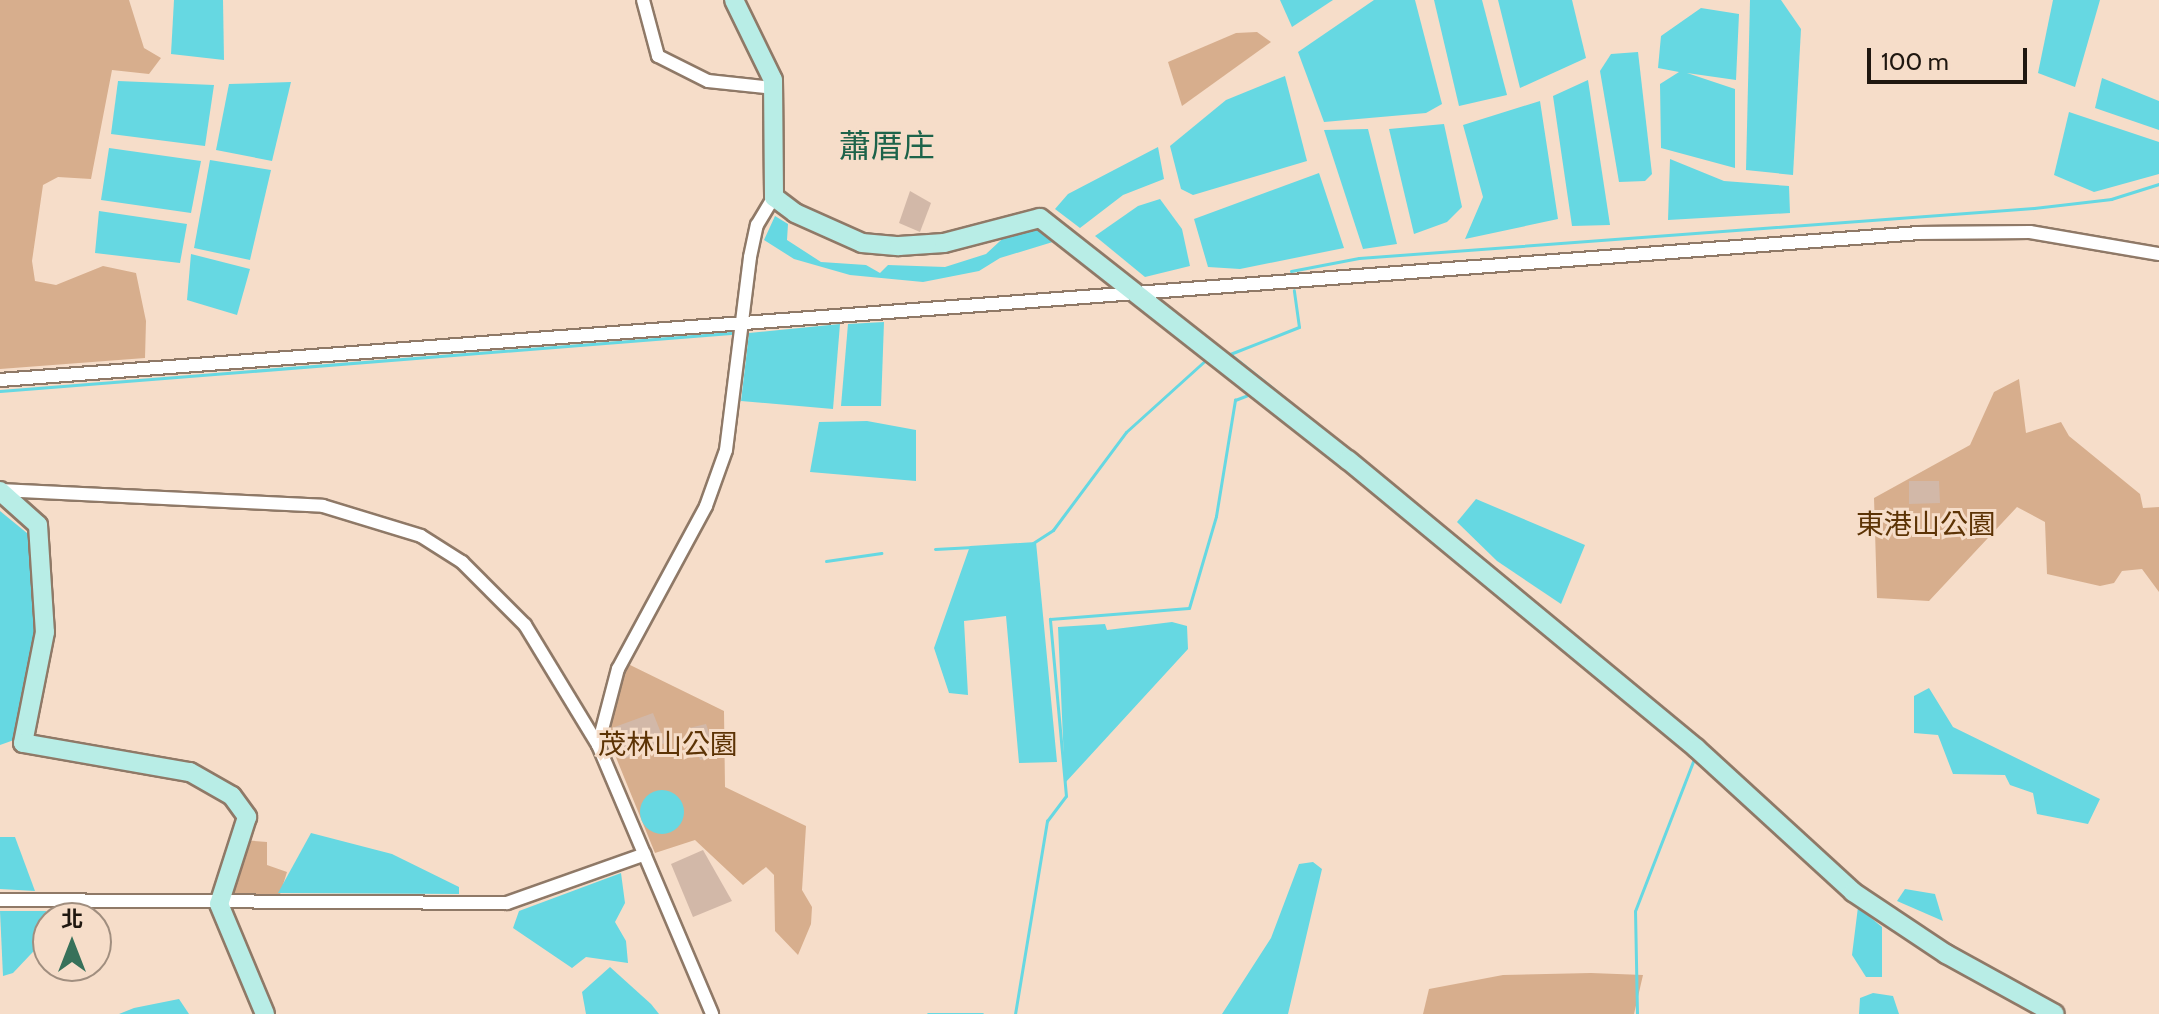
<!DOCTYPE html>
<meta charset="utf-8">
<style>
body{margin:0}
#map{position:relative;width:2159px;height:1014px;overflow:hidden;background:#f6ddc9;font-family:Cabin,"Noto Sans TC",sans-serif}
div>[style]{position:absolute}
.green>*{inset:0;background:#d7ae8d}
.water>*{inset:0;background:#66d8e2}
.round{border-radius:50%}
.stream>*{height:3px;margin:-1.5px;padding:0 1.5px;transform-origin:1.5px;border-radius:1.5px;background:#66d8e2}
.building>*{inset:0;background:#d2b8a8}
.roads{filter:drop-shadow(2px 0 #8f7967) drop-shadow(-2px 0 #8f7967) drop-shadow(0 2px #8f7967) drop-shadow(0 -2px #8f7967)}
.street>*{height:12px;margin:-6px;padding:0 6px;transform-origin:6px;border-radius:6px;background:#fff}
.secondary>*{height:18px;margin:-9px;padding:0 9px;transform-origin:9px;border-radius:9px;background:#b8ede6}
span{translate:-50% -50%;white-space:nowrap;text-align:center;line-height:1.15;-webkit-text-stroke:6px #f6ddc9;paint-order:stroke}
.park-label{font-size:28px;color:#5c3305}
.quarter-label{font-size:32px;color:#1d634a}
.north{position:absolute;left:32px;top:902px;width:80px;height:80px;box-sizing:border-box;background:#f6ddc9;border:2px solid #a08e7f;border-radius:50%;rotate:0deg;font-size:22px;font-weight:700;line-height:32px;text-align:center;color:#1f1710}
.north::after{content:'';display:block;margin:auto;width:28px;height:36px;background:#37715a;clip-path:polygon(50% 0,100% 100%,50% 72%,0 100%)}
.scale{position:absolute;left:1867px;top:48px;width:160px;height:36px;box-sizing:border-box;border:4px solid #1f1710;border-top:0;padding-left:10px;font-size:24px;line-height:28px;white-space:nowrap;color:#1f1710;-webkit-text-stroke:6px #f6ddc9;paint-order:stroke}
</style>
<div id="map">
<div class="green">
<div style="clip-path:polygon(0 0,129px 0,144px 48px,161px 58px,149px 74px,112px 70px,91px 179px,58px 177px,43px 185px,32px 261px,35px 281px,56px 285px,103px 266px,136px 273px,146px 321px,145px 358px,0 369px)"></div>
<div style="clip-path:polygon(1257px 32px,1271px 42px,1182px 106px,1168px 62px,1236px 33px)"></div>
<div style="clip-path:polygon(2019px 379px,2026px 433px,2061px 422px,2069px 436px,2140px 494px,2143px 508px,2159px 507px,2159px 592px,2142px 569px,2122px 571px,2114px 583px,2100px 586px,2047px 574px,2045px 522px,2017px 507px,1929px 601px,1877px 598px,1874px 498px,1970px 445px,1994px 392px)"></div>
<div style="clip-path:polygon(626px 663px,724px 711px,725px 787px,806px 826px,802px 890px,812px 907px,811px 924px,798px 955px,775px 931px,774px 875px,766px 867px,743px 885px,695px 840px,655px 853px,604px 728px)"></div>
<div style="clip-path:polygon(242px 840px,267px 842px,267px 865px,287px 872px,277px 904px,219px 904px)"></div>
<div style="clip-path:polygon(1503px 975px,1591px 973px,1643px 975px,1634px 1014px,1423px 1014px,1429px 989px)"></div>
</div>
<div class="water">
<div style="clip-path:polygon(174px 0,223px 0,224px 60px,171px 54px)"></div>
<div style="clip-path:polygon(1280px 0,1333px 0,1292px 27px)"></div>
<div style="clip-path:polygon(1374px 0,1415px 0,1442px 104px,1426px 113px,1324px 122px,1298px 52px)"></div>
<div style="clip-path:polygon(1434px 0,1482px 0,1507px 95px,1459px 106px)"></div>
<div style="clip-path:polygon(1498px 0,1572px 0,1586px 58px,1520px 88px)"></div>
<div style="clip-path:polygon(1750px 0,1781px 0,1801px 29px,1793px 175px,1746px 170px)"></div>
<div style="clip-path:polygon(2053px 0,2100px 0,2075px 87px,2038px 73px)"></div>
<div style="clip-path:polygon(1701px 8px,1739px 14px,1736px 80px,1687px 73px,1735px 89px,1735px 168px,1661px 148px,1660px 84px,1679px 72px,1658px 68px,1661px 36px)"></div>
<div style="clip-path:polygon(1638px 52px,1652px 174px,1645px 181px,1619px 182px,1600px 71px,1611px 54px)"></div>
<div style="clip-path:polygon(1285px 76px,1307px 161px,1193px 195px,1181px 189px,1170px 146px,1226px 100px)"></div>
<div style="clip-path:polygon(2102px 78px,2159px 101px,2159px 130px,2095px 108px)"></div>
<div style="clip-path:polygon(1588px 80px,1610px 225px,1572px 226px,1553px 96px)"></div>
<div style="clip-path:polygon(118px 81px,214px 85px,205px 146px,111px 134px)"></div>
<div style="clip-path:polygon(291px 82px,272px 161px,216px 150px,229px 84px)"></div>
<div style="clip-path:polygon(1540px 101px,1558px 219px,1465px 239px,1483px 197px,1463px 125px)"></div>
<div style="clip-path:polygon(2069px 112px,2159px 142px,2159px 174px,2094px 192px,2054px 175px)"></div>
<div style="clip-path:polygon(1444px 124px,1462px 207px,1447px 222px,1414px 234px,1389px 129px)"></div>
<div style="clip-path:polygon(1368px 129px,1397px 244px,1363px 249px,1324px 130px)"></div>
<div style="clip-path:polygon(1158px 147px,1164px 179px,1123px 195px,1080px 228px,1055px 209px,1068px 194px)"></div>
<div style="clip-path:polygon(109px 148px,201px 161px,191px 213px,101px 200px)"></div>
<div style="clip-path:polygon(1670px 159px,1724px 181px,1789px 186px,1790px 213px,1668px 220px)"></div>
<div style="clip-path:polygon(210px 160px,271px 170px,250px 260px,194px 248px)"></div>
<div style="clip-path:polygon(1319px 173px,1344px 248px,1240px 269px,1208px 267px,1194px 219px)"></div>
<div style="clip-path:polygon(1160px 199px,1182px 229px,1190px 266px,1145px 277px,1095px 236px,1138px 206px)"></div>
<div style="clip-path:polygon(99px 211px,187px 224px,180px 263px,95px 253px)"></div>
<div style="clip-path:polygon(775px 216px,788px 224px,787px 240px,821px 262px,866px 265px,880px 273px,888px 265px,945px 267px,986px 254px,1013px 229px,1041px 229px,1056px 241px,1000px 258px,979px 271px,923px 282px,850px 275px,794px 259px,764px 240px)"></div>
<div style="clip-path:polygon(191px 254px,250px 269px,237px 315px,187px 300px)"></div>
<div style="clip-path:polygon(884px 322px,881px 406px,841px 406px,848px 324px)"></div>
<div style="clip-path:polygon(840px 324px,833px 409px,741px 401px,749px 333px)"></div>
<div style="clip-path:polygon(867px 421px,916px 430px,916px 481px,810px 472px,819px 422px)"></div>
<div style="clip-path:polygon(1476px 499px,1585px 545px,1561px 604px,1497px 561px,1457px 522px)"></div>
<div style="clip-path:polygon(0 511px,33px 538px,38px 613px,31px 676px,14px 740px,0 745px)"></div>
<div style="clip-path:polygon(1036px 542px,1057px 762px,1019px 763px,1006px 616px,964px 621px,968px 695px,949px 693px,934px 648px,970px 546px)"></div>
<div style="clip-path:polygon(1172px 622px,1187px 626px,1188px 649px,1065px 783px,1058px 627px,1105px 624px,1107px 630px)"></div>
<div style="clip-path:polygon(1929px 688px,1953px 727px,2100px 799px,2088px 824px,2037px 814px,2033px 793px,2010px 785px,2005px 775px,1953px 774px,1938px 735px,1914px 733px,1914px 696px)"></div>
<div class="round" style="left:640px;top:790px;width:44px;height:44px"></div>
<div style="clip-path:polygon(311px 833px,392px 854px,459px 887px,459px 894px,278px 893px)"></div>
<div style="clip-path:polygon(0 837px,15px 837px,35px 891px,0 889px)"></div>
<div style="clip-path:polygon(1313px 862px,1322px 869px,1288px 1014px,1222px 1014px,1271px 938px,1299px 864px)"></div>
<div style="clip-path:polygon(621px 873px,625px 903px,615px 922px,626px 941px,628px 963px,586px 957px,572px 968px,513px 928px,519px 911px)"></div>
<div style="clip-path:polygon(1905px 889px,1935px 894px,1943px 921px,1897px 901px)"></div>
<div style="clip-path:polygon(1858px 907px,1882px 927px,1882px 977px,1866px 977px,1852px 955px)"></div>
<div style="clip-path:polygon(0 911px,46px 911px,49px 918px,48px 936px,13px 973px,3px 976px)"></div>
<div style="clip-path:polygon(610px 967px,651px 1004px,659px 1014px,586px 1014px,582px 992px)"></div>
<div style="clip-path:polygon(1873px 993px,1893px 996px,1899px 1014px,1859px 1014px,1860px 998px)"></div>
<div style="clip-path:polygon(179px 999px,189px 1014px,119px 1014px,134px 1008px)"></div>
</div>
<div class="stream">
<div style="left:1291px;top:271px;width:69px;rotate:-10.8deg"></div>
<div style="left:1359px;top:258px;width:677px;rotate:-4.24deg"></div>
<div style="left:2034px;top:208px;width:78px;rotate:-6.7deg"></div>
<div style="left:2111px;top:199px;width:50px;rotate:-17.4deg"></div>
<div style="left:1270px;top:386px;width:44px;rotate:39.5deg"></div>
<div style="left:1270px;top:386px;width:51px;rotate:-141.3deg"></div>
<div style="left:1230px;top:354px;width:74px;rotate:-21.4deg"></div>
<div style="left:1299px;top:327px;width:37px;rotate:-98deg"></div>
<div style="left:0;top:391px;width:733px;rotate:-4.54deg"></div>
<div style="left:1033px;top:543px;width:24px;rotate:-33deg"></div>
<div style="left:1053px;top:530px;width:122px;rotate:-53.3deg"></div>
<div style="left:1126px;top:432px;width:110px;rotate:-42.1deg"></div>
<div style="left:935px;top:549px;width:38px;rotate:-3deg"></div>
<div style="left:826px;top:561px;width:56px;rotate:-8.3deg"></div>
<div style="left:928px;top:1014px;width:54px"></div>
<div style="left:1015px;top:1014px;width:196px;rotate:-80.6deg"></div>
<div style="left:1047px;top:821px;width:31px;rotate:-53deg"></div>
<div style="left:1066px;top:796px;width:178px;rotate:-95.2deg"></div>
<div style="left:1050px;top:619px;width:139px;rotate:-4.5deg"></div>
<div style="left:1189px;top:608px;width:96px;rotate:-73.6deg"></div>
<div style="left:1216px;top:516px;width:118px;rotate:-80.7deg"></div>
<div style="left:1235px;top:400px;width:17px;rotate:-21deg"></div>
<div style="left:1637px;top:1014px;width:103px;rotate:-91.1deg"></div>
<div style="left:1635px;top:911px;width:163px;rotate:-68.8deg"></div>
</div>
<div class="building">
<div style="clip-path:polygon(910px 191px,931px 203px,920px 232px,899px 223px)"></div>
<div style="clip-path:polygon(1909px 481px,1939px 481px,1940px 503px,1909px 504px)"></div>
<div style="clip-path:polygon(653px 713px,665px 743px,624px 759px,612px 728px)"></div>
<div style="clip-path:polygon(706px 724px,717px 756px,700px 760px,689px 728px)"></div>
<div style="clip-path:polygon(703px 850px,732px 901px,693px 917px,671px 864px)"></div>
</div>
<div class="roads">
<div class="street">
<div style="left:643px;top:0;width:58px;rotate:75deg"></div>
<div style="left:658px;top:56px;width:56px;rotate:26.6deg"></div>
<div style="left:708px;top:81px;width:65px;rotate:6.1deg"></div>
<div style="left:0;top:380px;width:1923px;rotate:-4.38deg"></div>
<div style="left:1917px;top:233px;width:113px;rotate:-0.5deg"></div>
<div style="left:2030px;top:232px;width:131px;rotate:9.7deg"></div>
<div style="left:0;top:490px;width:323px;rotate:2.8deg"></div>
<div style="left:323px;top:506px;width:102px;rotate:17deg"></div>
<div style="left:421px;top:536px;width:49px;rotate:32.4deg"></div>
<div style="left:462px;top:562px;width:89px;rotate:45deg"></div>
<div style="left:525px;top:625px;width:140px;rotate:58.7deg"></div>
<div style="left:598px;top:745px;width:292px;rotate:67deg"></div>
<div style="left:598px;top:745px;width:79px;rotate:-75.3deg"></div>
<div style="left:618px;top:669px;width:185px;rotate:-61.6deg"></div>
<div style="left:706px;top:506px;width:59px;rotate:-70.3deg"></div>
<div style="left:726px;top:450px;width:194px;rotate:-82.9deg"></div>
<div style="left:750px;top:257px;width:33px;rotate:-78deg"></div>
<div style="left:757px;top:225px;width:33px;rotate:-59deg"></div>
<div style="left:0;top:900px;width:507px;rotate:0.34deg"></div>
<div style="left:507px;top:903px;width:146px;rotate:-19.5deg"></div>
</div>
<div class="secondary">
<div style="left:734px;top:0;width:89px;rotate:64deg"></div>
<div style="left:773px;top:80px;width:117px;rotate:89.5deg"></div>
<div style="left:774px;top:197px;width:26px;rotate:37deg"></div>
<div style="left:795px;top:213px;width:73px;rotate:24.1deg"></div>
<div style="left:862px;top:243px;width:37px;rotate:5deg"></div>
<div style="left:899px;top:246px;width:45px;rotate:-3.8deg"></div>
<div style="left:944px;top:243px;width:99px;rotate:-14.6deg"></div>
<div style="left:1040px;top:218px;width:392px;rotate:38.2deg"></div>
<div style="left:1348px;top:460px;width:452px;rotate:39.6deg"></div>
<div style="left:1696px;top:748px;width:213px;rotate:42.5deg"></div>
<div style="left:1853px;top:892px;width:112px;rotate:33.7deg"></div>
<div style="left:1946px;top:954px;width:124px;rotate:28.8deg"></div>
<div style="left:0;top:491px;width:51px;rotate:41.8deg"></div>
<div style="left:38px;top:525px;width:107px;rotate:86.3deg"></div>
<div style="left:45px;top:632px;width:113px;rotate:101.2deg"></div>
<div style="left:23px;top:743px;width:169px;rotate:9.9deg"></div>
<div style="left:190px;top:772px;width:48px;rotate:29.7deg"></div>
<div style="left:232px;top:796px;width:26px;rotate:54deg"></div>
<div style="left:247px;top:817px;width:91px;rotate:107.8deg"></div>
<div style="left:219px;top:904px;width:119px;rotate:67.3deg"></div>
</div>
</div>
<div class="park-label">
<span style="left:1926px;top:524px">東港山公園</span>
<span style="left:668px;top:744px">茂林山公園</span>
</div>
<div class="quarter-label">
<span style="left:887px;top:146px">蕭厝庄</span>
</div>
<div class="north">北</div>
<div class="scale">100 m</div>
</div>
